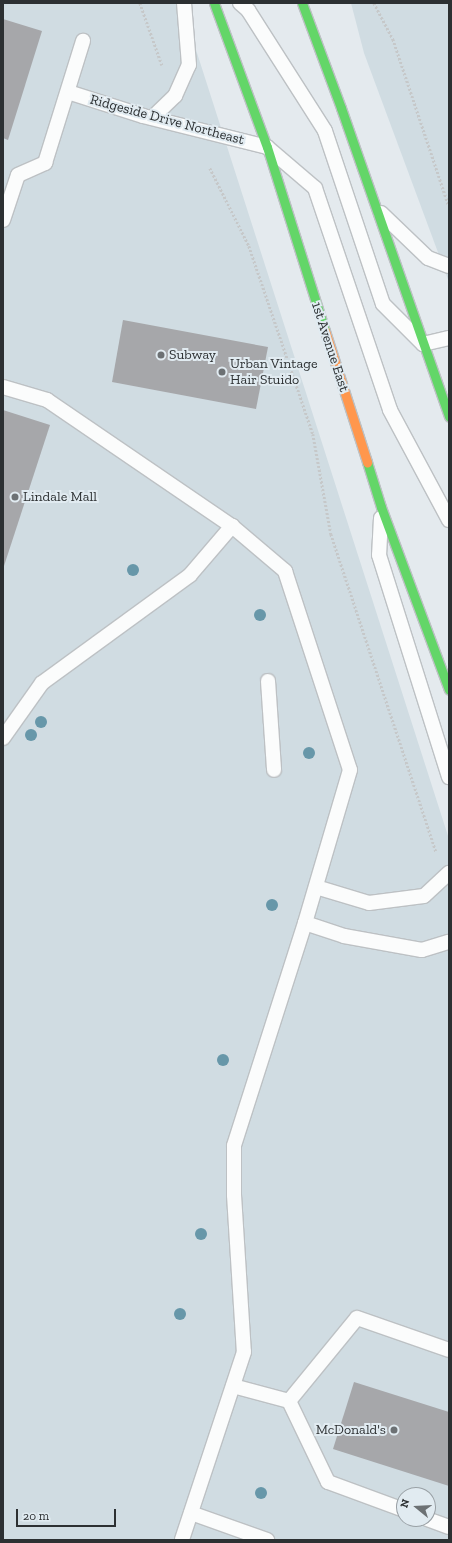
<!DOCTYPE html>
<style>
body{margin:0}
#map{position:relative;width:452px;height:1543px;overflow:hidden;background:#e4eaee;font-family:"Zilla Slab",serif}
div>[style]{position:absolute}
.built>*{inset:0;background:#d0dce2}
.building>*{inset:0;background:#a6a7aa}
.path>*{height:2.5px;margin-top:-1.25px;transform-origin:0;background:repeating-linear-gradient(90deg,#c6c8c9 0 2px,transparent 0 4px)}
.roads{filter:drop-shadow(1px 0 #bdc1c4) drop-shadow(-1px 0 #bdc1c4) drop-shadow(0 1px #bdc1c4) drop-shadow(0 -1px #bdc1c4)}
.lane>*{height:14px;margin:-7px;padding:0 7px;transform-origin:7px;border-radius:7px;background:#fbfcfc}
.fast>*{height:9px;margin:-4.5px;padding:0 4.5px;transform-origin:4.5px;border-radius:4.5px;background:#63d668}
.slow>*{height:9px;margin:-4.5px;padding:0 4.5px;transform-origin:4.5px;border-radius:4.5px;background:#ff974d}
.trees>*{width:12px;height:12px;margin:-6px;border-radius:50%;background:#6797a9}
.dots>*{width:11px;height:11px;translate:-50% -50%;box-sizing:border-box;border:2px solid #e1ebf1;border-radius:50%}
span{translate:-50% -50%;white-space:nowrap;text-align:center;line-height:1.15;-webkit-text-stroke:4px #e1ebf1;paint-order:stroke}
.street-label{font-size:14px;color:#2c3032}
.poi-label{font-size:14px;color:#2c3032}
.left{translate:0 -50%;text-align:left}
.right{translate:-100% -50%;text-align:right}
.frame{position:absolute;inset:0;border:4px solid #2c3032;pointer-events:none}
.north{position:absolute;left:396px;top:1487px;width:40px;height:40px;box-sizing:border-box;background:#e1ebf1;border:1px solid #99a0a5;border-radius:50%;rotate:288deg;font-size:11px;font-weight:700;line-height:16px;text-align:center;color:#2c3032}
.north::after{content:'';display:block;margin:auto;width:14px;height:18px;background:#6c7174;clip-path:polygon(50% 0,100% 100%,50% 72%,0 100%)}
.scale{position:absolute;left:16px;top:1509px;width:100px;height:18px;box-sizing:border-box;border:2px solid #2c3032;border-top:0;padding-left:5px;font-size:12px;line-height:14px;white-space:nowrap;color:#2c3032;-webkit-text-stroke:3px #e1ebf1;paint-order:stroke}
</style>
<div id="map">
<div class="built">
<div style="clip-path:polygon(evenodd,3px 3px,181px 3px,449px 839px,449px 1540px,3px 1540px,3px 3px,404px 1495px,428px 1495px,428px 1519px,404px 1519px,404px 1495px)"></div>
<div style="clip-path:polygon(351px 3px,449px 3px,449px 282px,364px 53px)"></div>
</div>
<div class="building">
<div style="clip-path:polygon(3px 19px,42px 31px,8px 140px,3px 138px)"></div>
<div style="clip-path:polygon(123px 320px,268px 347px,256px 409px,112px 382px)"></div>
<div style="clip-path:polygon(3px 410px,50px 425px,3px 569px)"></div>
<div style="clip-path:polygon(354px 1382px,449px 1412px,449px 1486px,333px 1449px)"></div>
</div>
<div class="path">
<div style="left:140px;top:3px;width:66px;rotate:70.5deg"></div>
<div style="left:374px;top:3px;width:41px;rotate:62.2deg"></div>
<div style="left:393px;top:39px;width:176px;rotate:71.5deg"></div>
<div style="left:210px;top:168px;width:87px;rotate:63.4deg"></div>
<div style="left:249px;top:246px;width:199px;rotate:71.2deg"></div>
<div style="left:313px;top:434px;width:102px;rotate:79.8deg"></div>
<div style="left:331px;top:534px;width:335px;rotate:71.7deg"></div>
</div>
<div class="roads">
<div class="lane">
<div style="left:240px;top:3px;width:11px;rotate:41deg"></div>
<div style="left:248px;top:10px;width:143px;rotate:57.5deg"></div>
<div style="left:325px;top:131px;width:182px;rotate:71.5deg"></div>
<div style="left:383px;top:304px;width:57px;rotate:45deg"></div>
<div style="left:423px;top:344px;width:27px;rotate:-13deg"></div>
<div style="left:68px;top:92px;width:79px;rotate:17.7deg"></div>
<div style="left:143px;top:116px;width:128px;rotate:14deg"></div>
<div style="left:267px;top:147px;width:63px;rotate:40.5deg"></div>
<div style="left:315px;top:188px;width:234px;rotate:71.3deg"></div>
<div style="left:390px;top:410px;width:125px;rotate:61.8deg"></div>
<div style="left:152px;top:118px;width:32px;rotate:-44deg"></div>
<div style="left:175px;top:96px;width:34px;rotate:-66deg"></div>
<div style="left:189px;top:65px;width:62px;rotate:-94.6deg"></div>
<div style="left:381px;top:213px;width:65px;rotate:43.8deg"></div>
<div style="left:428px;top:258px;width:22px;rotate:21deg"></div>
<div style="left:3px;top:220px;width:47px;rotate:-71.6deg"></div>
<div style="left:18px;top:175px;width:30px;rotate:-24deg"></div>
<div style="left:45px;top:163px;width:128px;rotate:-72.7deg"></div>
<div style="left:3px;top:387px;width:46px;rotate:16.5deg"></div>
<div style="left:47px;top:400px;width:224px;rotate:34.3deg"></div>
<div style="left:381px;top:518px;width:37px;rotate:93deg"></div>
<div style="left:379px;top:555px;width:233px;rotate:72.5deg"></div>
<div style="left:268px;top:681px;width:89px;rotate:86.1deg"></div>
<div style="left:3px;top:738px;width:67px;rotate:-54.7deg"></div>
<div style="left:42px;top:683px;width:183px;rotate:-36.1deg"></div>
<div style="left:190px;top:575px;width:65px;rotate:-49.4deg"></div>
<div style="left:232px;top:526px;width:70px;rotate:40.3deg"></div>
<div style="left:285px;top:571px;width:209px;rotate:71.9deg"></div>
<div style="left:350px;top:770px;width:159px;rotate:106.4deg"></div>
<div style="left:305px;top:923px;width:234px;rotate:107.7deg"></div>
<div style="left:234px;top:1146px;width:49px;rotate:90deg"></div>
<div style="left:234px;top:1195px;width:157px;rotate:86.4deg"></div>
<div style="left:244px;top:1352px;width:198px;rotate:108.3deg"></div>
<div style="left:316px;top:887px;width:55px;rotate:16.8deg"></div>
<div style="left:369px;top:903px;width:55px;rotate:-7.3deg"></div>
<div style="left:424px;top:896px;width:34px;rotate:-43deg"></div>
<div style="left:305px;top:923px;width:41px;rotate:18.4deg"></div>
<div style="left:344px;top:936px;width:79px;rotate:10.2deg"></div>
<div style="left:422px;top:950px;width:28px;rotate:-17deg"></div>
<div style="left:233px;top:1386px;width:58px;rotate:15deg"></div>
<div style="left:289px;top:1401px;width:90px;rotate:64.3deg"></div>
<div style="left:328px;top:1482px;width:81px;rotate:20.2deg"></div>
<div style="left:289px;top:1401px;width:107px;rotate:-50.7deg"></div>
<div style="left:357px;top:1318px;width:97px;rotate:19.2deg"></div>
<div style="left:191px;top:1513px;width:81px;rotate:19.6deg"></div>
<div style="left:427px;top:1519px;width:23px;rotate:20deg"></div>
</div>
<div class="fast">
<div style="left:214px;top:3px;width:153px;rotate:69.8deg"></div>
<div style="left:267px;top:147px;width:193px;rotate:72.5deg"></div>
<div style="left:302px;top:3px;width:112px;rotate:69.6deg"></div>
<div style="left:341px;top:108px;width:327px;rotate:70.7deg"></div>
<div style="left:367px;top:462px;width:47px;rotate:72.7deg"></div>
<div style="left:381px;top:507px;width:195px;rotate:69.6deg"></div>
</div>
<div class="slow">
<div style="left:325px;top:331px;width:138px;rotate:72.2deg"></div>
</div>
</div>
<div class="trees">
<div style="left:133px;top:570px"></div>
<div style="left:260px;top:615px"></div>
<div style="left:41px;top:722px"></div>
<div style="left:31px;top:735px"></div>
<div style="left:309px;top:753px"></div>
<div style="left:272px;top:905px"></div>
<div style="left:223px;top:1060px"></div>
<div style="left:201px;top:1234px"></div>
<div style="left:180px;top:1314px"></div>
<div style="left:261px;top:1493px"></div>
</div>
<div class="dots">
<div style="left:161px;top:355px;background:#6c7174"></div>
<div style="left:222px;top:372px;background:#6c7174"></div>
<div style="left:15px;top:497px;background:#6c7174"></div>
<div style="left:394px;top:1430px;background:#6c7174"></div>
</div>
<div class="street-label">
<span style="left:167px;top:120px;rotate:15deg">Ridgeside Drive Northeast</span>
<span style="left:330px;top:347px;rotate:72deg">1st Avenue East</span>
</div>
<div class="poi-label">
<span class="left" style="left:169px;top:355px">Subway</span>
<span class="left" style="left:230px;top:372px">Urban Vintage<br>Hair Stuido</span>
<span class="left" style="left:23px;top:497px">Lindale Mall</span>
<span class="right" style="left:386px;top:1430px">McDonald's</span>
</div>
<div class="frame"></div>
<div class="north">N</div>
<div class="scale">20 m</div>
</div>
